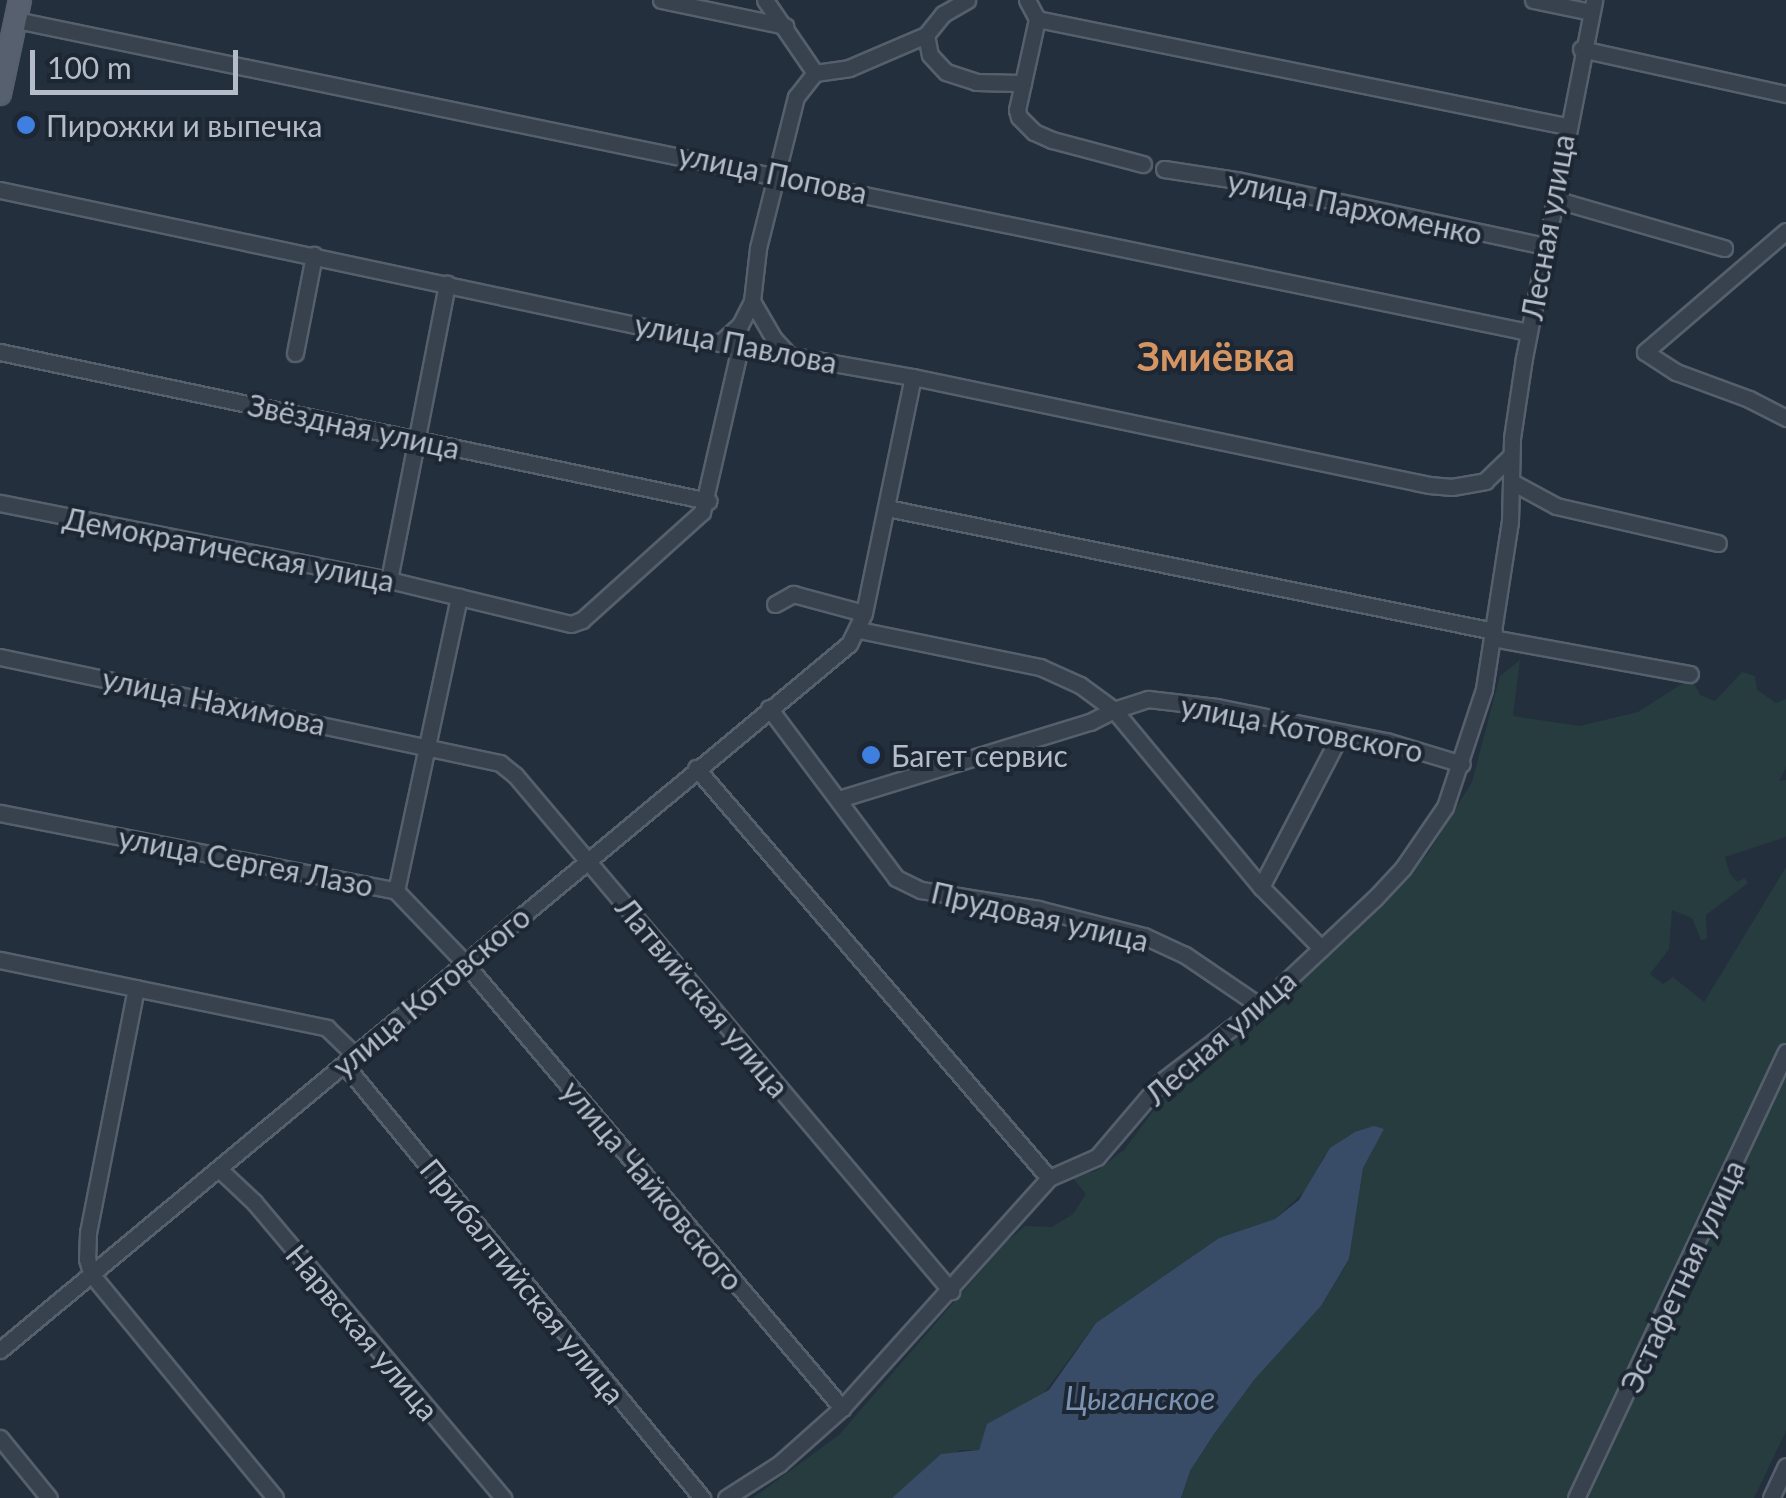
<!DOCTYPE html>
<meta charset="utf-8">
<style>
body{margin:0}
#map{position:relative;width:1786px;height:1498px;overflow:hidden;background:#242f3e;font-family:Lato,sans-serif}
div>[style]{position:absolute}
.green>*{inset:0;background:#263c3f}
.water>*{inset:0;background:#394c67}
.roads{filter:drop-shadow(2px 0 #565f6c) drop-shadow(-2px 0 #565f6c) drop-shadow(0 2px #565f6c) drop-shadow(0 -2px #565f6c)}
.minor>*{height:15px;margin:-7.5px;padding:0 7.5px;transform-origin:7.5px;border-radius:7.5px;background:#38414e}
.major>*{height:20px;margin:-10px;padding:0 10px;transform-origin:10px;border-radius:10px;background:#56606e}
.dots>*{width:28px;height:28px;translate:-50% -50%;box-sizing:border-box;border:5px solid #1d2633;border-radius:50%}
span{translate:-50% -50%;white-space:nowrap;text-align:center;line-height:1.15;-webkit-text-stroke:8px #1d2633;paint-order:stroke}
.poi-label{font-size:30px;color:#b4bcc9}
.left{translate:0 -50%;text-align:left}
.street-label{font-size:30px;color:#b4bcc9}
.water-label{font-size:32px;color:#7c92b1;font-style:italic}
.district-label{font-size:40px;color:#d59563;font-weight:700}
.scale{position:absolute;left:30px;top:50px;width:208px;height:45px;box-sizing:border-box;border:5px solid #b4bcc9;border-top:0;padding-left:12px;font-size:30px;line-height:35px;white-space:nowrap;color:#b4bcc9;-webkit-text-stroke:8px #1d2633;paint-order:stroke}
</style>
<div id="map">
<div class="green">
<div style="clip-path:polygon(1520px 660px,1513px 716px,1580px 726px,1638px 712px,1691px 678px,1700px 695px,1715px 701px,1742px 672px,1755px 676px,1757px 690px,1776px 703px,1786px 699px,1786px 767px,1779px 781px,1786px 780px,1786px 837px,1725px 857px,1730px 874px,1737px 882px,1745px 878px,1748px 883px,1706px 915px,1707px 939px,1701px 940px,1692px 918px,1672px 910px,1669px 949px,1650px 974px,1663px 984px,1673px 977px,1704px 1002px,1786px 867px,1786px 1431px,1754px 1498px,1181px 1498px,1190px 1471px,1214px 1434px,1254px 1380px,1321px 1306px,1349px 1260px,1363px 1168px,1383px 1130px,1324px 1156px,1311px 1185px,1275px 1219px,1219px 1238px,1096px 1323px,1041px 1397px,988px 1424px,979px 1450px,960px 1450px,926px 1468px,892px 1498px,753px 1498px,839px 1435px,1005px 1243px,1025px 1226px,1052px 1227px,1073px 1214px,1086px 1194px,1072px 1177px,1096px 1171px,1124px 1150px,1166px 1094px,1218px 1056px,1427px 855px,1472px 782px,1500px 676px)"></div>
</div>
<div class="water">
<div style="clip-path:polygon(1374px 1126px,1384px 1129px,1363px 1168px,1349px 1259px,1321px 1306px,1254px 1380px,1214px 1434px,1190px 1471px,1181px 1498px,892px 1498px,941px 1454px,979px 1450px,987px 1424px,1049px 1390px,1096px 1323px,1219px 1238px,1275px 1219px,1299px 1200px,1330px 1148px,1355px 1132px)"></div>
</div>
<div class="roads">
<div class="minor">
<div style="left:661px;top:0;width:127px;rotate:11.8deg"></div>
<div style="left:765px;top:0;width:88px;rotate:55.6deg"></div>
<div style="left:1027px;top:0;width:21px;rotate:62deg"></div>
<div style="left:1037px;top:19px;width:93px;rotate:102.4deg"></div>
<div style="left:1017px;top:110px;width:7px;rotate:74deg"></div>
<div style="left:1019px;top:117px;width:21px;rotate:45deg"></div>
<div style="left:1034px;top:132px;width:20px;rotate:24deg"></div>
<div style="left:1052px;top:140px;width:94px;rotate:14.8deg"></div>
<div style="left:1533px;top:0;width:59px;rotate:11.7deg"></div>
<div style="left:1037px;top:19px;width:540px;rotate:11.43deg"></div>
<div style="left:16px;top:20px;width:1544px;rotate:11.66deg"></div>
<div style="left:926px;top:35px;width:20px;rotate:79deg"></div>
<div style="left:930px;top:55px;width:23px;rotate:47deg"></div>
<div style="left:946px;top:72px;width:32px;rotate:18deg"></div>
<div style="left:976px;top:82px;width:47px;rotate:1.2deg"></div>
<div style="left:1581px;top:49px;width:210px;rotate:12.4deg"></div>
<div style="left:815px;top:73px;width:34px;rotate:-8deg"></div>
<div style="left:849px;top:68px;width:84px;rotate:-23.2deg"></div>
<div style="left:926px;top:35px;width:27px;rotate:-51deg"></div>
<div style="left:943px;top:14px;width:28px;rotate:-30deg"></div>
<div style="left:1164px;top:169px;width:74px;rotate:8.6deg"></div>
<div style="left:1237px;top:180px;width:315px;rotate:12.1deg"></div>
<div style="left:0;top:190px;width:736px;rotate:12deg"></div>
<div style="left:720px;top:343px;width:196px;rotate:10deg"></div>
<div style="left:913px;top:377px;width:527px;rotate:11.82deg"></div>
<div style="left:1429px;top:485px;width:23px;rotate:5deg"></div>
<div style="left:1452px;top:487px;width:34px;rotate:-10deg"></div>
<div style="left:1485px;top:481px;width:36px;rotate:-44deg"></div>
<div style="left:1554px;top:199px;width:177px;rotate:16.1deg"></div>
<div style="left:1786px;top:231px;width:186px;rotate:139.4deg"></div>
<div style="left:1645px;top:352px;width:37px;rotate:33deg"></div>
<div style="left:1676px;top:372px;width:78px;rotate:20.3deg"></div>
<div style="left:1749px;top:399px;width:42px;rotate:27.2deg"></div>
<div style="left:720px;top:343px;width:27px;rotate:-42deg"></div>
<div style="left:740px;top:325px;width:27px;rotate:-63deg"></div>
<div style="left:0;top:352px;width:724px;rotate:11.88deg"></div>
<div style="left:295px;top:353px;width:100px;rotate:-79deg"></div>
<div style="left:789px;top:355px;width:22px;rotate:-133deg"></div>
<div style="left:774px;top:339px;width:44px;rotate:-120.1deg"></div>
<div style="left:752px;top:301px;width:53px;rotate:-83.5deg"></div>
<div style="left:758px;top:248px;width:156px;rotate:-75.9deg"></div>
<div style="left:796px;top:97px;width:31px;rotate:-52deg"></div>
<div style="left:1512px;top:482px;width:50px;rotate:28.6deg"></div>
<div style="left:1556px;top:506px;width:166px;rotate:12.9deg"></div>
<div style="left:0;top:503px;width:397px;rotate:11.2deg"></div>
<div style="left:389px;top:580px;width:187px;rotate:13.6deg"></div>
<div style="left:571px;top:624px;width:12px;rotate:-20deg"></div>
<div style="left:582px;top:620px;width:161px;rotate:-42deg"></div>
<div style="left:702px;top:512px;width:169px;rotate:-77deg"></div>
<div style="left:887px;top:508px;width:619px;rotate:11.46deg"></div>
<div style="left:389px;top:580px;width:302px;rotate:-78.9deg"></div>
<div style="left:775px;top:604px;width:21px;rotate:-29deg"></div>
<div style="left:793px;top:594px;width:73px;rotate:15deg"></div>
<div style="left:859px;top:630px;width:185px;rotate:11.6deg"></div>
<div style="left:1040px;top:667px;width:44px;rotate:24.2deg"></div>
<div style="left:1080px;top:685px;width:42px;rotate:36.3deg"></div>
<div style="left:1114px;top:710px;width:36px;rotate:-18deg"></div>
<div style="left:1148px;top:699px;width:69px;rotate:6.6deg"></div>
<div style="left:1217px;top:707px;width:172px;rotate:11.4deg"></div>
<div style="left:1386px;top:741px;width:79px;rotate:16.8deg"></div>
<div style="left:1492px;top:638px;width:201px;rotate:10.3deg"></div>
<div style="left:0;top:657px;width:511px;rotate:11.97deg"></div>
<div style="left:500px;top:763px;width:19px;rotate:39deg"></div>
<div style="left:515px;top:775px;width:676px;rotate:49.8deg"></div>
<div style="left:769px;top:708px;width:212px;rotate:53.2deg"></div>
<div style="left:896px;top:878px;width:28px;rotate:26deg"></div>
<div style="left:921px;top:890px;width:119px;rotate:9.2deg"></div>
<div style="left:1038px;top:909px;width:109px;rotate:14.3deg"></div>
<div style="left:1144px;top:936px;width:45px;rotate:24.9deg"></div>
<div style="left:1185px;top:955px;width:91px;rotate:34.2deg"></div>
<div style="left:696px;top:768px;width:541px;rotate:49.27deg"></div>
<div style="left:839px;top:799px;width:263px;rotate:-17.1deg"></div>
<div style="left:1090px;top:722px;width:27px;rotate:-27deg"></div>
<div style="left:1114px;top:710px;width:230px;rotate:50.3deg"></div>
<div style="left:1261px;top:887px;width:86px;rotate:45.5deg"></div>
<div style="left:0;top:813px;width:404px;rotate:11.1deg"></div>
<div style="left:396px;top:891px;width:98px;rotate:46.2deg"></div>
<div style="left:464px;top:962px;width:585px;rotate:49.72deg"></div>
<div style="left:1261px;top:887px;width:174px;rotate:-62.5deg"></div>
<div style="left:396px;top:891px;width:301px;rotate:-77.9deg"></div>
<div style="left:0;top:960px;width:334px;rotate:11.7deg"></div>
<div style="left:327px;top:1028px;width:39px;rotate:44deg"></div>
<div style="left:136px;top:988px;width:250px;rotate:101.1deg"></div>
<div style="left:88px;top:1233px;width:26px;rotate:92deg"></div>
<div style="left:87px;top:1259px;width:17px;rotate:73deg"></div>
<div style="left:92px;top:1275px;width:288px;rotate:50.6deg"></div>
<div style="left:344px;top:1064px;width:563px;rotate:50.48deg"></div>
<div style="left:219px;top:1169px;width:48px;rotate:43.3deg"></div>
<div style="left:254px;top:1202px;width:387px;rotate:49.9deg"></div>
<div style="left:0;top:1350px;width:1104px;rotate:-39.75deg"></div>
<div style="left:849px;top:644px;width:34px;rotate:-64deg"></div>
<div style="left:864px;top:613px;width:241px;rotate:-78.3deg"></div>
<div style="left:0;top:1438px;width:77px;rotate:50.8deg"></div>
<div style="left:726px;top:1498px;width:63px;rotate:-32.7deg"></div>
<div style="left:779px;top:1464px;width:84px;rotate:-41.6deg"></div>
<div style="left:842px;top:1408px;width:309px;rotate:-48deg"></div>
<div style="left:1049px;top:1178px;width:52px;rotate:-23.6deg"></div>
<div style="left:1097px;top:1157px;width:99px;rotate:-49.5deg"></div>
<div style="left:1161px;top:1082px;width:125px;rotate:-37.5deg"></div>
<div style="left:1260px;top:1006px;width:158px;rotate:-43.2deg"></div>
<div style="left:1375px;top:898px;width:41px;rotate:-47deg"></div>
<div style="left:1403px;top:868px;width:74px;rotate:-55.5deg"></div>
<div style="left:1445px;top:807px;width:124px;rotate:-71.7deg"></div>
<div style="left:1484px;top:689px;width:169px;rotate:-81.2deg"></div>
<div style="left:1510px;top:522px;width:84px;rotate:-88.6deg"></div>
<div style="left:1512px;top:438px;width:81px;rotate:-81.5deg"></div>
<div style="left:1524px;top:358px;width:365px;rotate:-78.9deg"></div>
<div style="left:1576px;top:1498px;width:493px;rotate:-64.8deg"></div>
<div style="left:1771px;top:1498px;width:35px;rotate:-65deg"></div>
</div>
<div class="major">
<div style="left:0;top:94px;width:96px;rotate:-78deg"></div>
</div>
</div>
<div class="dots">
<div style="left:26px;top:125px;background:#3f7fe0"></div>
<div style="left:871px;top:755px;background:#3f7fe0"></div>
</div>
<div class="poi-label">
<span class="left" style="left:46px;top:125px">Пирожки и выпечка</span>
<span class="left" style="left:891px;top:755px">Багет сервис</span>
</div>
<div class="street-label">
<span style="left:773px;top:173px;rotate:12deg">улица Попова</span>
<span style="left:1355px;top:207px;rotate:12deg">улица Пархоменко</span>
<span style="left:1547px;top:227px;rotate:-80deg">Лесная улица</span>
<span style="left:736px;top:343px;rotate:11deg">улица Павлова</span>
<span style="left:354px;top:426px;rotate:12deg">Звёздная улица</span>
<span style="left:229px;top:549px;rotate:11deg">Демократическая улица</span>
<span style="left:214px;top:701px;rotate:12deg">улица Нахимова</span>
<span style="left:1302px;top:728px;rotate:11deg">улица Котовского</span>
<span style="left:246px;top:861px;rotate:11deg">улица Сергея Лазо</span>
<span style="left:1040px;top:916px;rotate:13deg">Прудовая улица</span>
<span style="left:431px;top:991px;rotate:-40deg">улица Котовского</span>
<span style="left:703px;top:997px;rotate:50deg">Латвийская улица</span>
<span style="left:1220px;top:1037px;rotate:-41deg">Лесная улица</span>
<span style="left:653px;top:1185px;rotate:50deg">улица Чайковского</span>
<span style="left:1682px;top:1276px;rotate:-65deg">Эстафетная улица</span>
<span style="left:523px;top:1281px;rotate:51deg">Прибалтийская улица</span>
<span style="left:363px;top:1332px;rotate:50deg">Нарвская улица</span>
</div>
<div class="water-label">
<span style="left:1140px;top:1398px">Цыганское</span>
</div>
<div class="district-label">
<span style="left:1216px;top:356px">Змиёвка</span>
</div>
<div class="scale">100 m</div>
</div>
